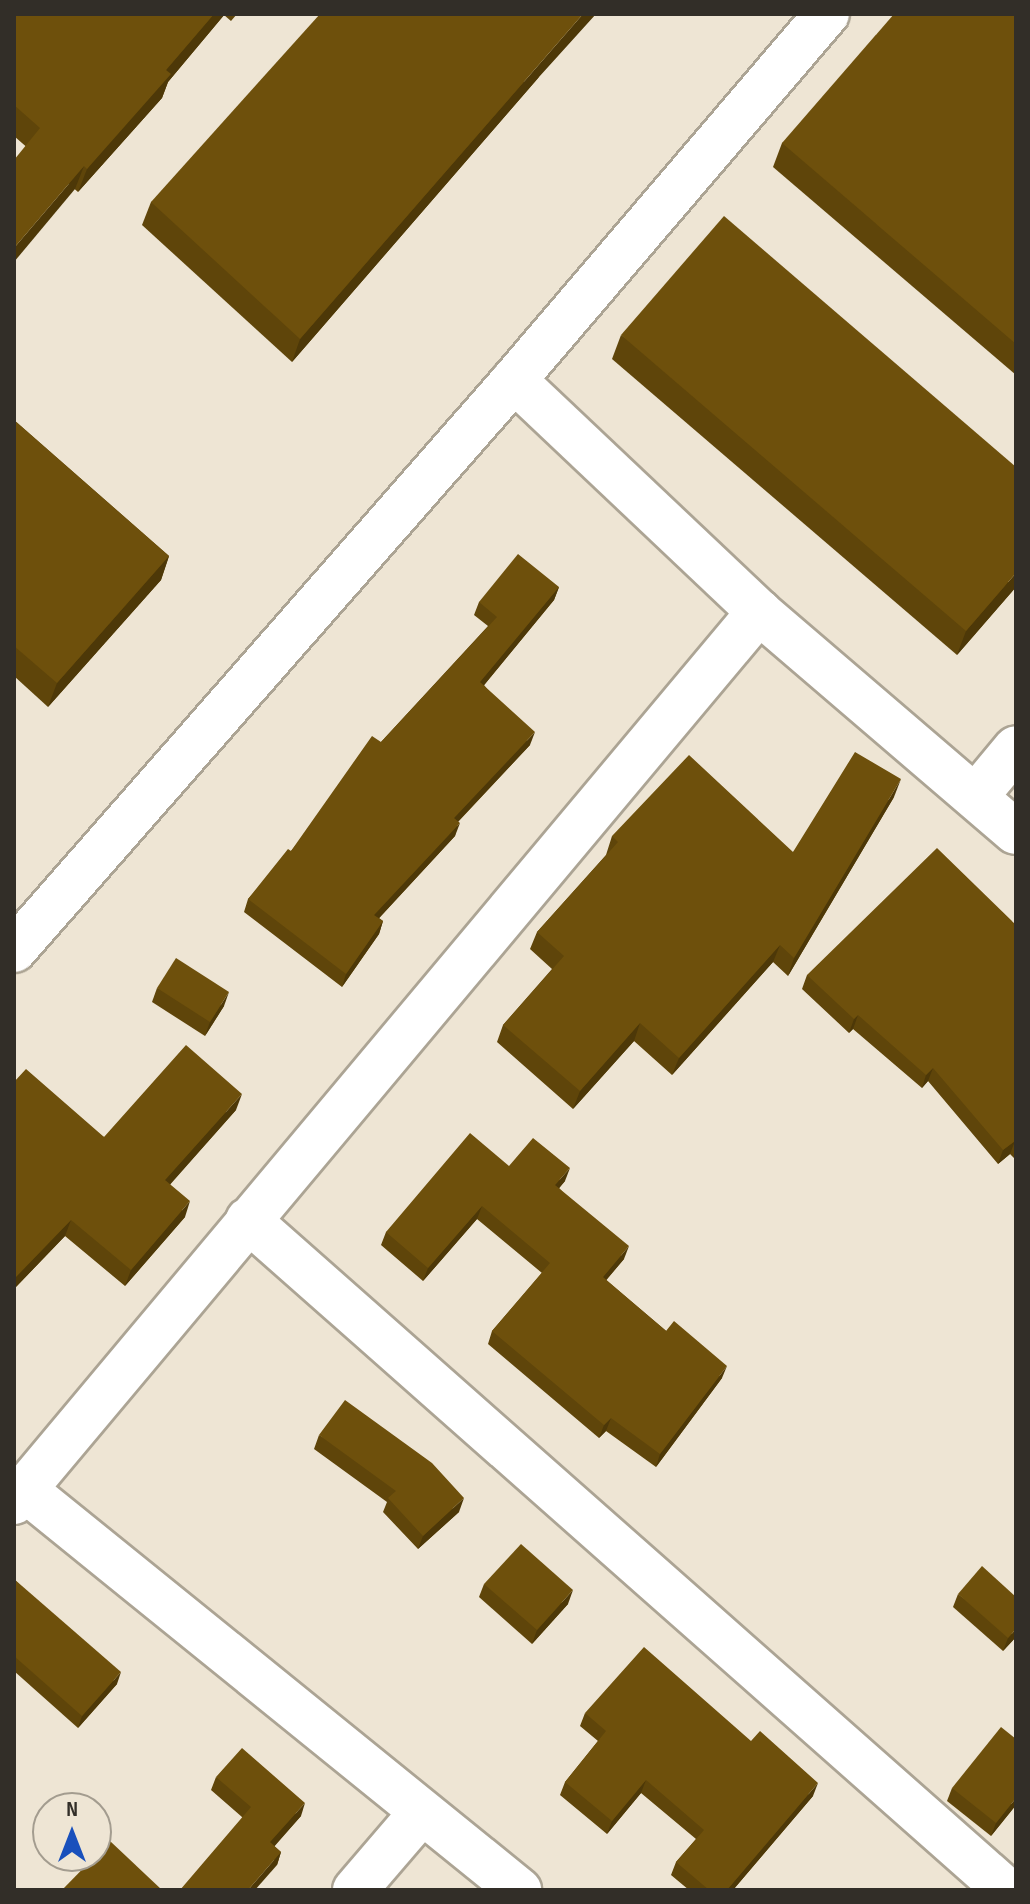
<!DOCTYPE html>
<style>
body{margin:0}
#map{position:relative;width:1030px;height:1904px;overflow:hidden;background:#eee5d4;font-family:"Sofia Sans Condensed",sans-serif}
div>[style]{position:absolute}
.roads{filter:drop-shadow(2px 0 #aca494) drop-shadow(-2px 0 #aca494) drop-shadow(0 2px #aca494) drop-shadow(0 -2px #aca494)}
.minor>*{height:44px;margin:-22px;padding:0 22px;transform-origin:22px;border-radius:22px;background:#fff}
.wall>*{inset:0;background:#5f450a}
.shaded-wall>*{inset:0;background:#4d3808}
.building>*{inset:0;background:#6e500c}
span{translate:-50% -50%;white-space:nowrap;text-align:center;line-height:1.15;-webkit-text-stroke:8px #eee5d4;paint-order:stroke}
.frame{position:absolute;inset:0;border:16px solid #322e28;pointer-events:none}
.north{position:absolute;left:32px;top:1792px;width:80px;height:80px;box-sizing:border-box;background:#eee5d4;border:2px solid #a39c8f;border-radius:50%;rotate:0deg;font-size:22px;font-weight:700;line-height:32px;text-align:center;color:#322e28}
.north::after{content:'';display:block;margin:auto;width:28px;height:36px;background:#1950bc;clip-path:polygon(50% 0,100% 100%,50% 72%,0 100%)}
</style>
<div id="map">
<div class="roads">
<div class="minor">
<div style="left:514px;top:380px;width:337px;rotate:43.4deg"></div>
<div style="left:759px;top:612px;width:338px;rotate:40.6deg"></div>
<div style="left:976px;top:796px;width:62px;rotate:-50.2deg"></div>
<div style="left:14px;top:950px;width:758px;rotate:-48.74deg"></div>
<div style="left:514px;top:380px;width:482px;rotate:-49.5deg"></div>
<div style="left:248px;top:1220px;width:1012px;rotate:41.47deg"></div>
<div style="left:25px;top:1490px;width:636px;rotate:39deg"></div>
<div style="left:14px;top:1502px;width:1161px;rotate:-50.07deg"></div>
<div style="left:355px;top:1890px;width:101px;rotate:-49.4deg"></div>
</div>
</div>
<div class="wall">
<div style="clip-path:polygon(14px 14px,237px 14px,231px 21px,224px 15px,168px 82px,162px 98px,78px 192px,14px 136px)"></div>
<div style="clip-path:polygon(1016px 14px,1016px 375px,773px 167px,782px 143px)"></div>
<div style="clip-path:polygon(539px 77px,292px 362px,142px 225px,151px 202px)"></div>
<div style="clip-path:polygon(621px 335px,1016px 587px,957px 655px,612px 359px)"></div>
<div style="clip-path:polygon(14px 420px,169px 556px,161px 580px,48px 707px,14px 676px)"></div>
<div style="clip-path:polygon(559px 587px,554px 600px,484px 685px,530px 745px,458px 822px,455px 836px,379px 918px,383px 921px,379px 934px,342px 987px,244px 912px,248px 899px,291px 851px,381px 742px,488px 626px,474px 615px,479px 602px)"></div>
<div style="clip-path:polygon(894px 797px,788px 976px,773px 962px,672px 1075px,634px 1041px,573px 1109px,497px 1042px,503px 1025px,552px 969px,530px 949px,537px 932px,606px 855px,612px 836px,793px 852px)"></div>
<div style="clip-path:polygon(1016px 925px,1016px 1160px,1010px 1154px,998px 1164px,928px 1081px,922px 1088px,853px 1029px,849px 1033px,802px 989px,807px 975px)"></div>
<div style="clip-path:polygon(157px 988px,224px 1006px,205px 1036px,152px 1002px)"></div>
<div style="clip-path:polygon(14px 1082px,104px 1137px,236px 1110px,170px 1184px,185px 1217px,125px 1286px,65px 1236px,14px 1289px)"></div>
<div style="clip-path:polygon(509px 1166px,565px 1181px,559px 1188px,624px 1259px,606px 1280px,722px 1378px,656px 1467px,606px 1431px,599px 1438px,488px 1344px,492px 1331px,542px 1273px,477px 1219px,423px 1281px,381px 1245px,386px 1232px)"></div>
<div style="clip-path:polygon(319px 1435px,459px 1512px,418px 1549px,383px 1512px,387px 1502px,314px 1449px)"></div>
<div style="clip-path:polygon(14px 1579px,117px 1684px,78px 1728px,14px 1671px)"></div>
<div style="clip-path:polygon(484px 1584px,568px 1604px,532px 1644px,479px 1597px)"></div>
<div style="clip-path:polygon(958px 1594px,1016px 1637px,1003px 1651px,953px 1607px)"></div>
<div style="clip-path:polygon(585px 1713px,813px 1796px,733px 1890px,689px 1890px,671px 1875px,676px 1862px,696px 1839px,641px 1793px,607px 1834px,560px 1795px,565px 1782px,598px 1741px,580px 1726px)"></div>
<div style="clip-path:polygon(216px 1777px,301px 1816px,274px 1846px,281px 1852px,277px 1865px,242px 1817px,211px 1790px)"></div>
<div style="clip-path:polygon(952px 1788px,1016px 1805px,991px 1836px,947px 1801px)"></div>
</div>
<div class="shaded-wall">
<div style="clip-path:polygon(214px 14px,225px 14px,168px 82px,162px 98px,78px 192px,87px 169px,166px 70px)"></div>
<div style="clip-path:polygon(583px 14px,596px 14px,539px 77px,292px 362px,300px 339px)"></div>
<div style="clip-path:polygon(84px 166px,75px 189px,14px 262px,14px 248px)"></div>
<div style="clip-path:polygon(169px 556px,161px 580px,48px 707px,57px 683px)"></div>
<div style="clip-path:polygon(1016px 573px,1016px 587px,957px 655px,966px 631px)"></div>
<div style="clip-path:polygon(559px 587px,554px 600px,476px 695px,480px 682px)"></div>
<div style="clip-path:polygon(535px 732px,530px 745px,449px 831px,454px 818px)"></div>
<div style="clip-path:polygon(901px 779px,894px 797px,788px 976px,794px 958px)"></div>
<div style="clip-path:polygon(460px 823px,455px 836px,370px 928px,374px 915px)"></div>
<div style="clip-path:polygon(383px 921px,379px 934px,342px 987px,346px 974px)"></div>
<div style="clip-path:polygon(780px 945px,773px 962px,672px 1075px,679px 1058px)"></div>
<div style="clip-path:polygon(229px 992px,224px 1006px,205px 1036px,210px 1022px)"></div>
<div style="clip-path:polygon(858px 1015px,853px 1029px,849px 1033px,854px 1019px)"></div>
<div style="clip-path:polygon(640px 1023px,634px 1041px,573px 1109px,580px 1091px)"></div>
<div style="clip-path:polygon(933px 1068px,928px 1081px,922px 1088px,926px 1075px)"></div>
<div style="clip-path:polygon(242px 1094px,236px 1110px,160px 1196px,165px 1180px)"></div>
<div style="clip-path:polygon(1015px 1141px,1010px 1154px,998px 1164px,1003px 1150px)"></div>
<div style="clip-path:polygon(570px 1168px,565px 1181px,551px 1198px,555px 1185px)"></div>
<div style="clip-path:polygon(190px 1201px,185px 1217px,125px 1286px,131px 1270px)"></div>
<div style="clip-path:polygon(482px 1206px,477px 1219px,423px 1281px,428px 1268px)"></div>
<div style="clip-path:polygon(71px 1220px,65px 1236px,14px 1289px,14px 1279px)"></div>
<div style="clip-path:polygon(629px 1246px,624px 1259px,598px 1290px,603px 1277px)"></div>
<div style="clip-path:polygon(727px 1366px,722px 1378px,656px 1467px,660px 1454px)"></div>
<div style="clip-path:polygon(611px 1418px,606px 1431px,599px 1438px,604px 1425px)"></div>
<div style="clip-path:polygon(464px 1498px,459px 1512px,418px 1549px,423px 1536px)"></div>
<div style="clip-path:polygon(573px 1590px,568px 1604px,532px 1644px,537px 1630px)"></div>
<div style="clip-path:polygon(1016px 1629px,1016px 1637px,1003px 1651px,1008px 1638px)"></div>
<div style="clip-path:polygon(121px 1672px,117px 1684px,78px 1728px,82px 1716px)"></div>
<div style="clip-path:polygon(646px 1780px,641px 1793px,607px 1834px,612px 1821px)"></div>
<div style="clip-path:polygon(818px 1783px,813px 1796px,733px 1890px,727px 1890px)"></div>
<div style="clip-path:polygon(1016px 1798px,1016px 1805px,991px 1836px,996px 1823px)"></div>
<div style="clip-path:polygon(305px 1803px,301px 1816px,266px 1856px,270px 1842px)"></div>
<div style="clip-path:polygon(281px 1852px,277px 1865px,255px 1890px,248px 1890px)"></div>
</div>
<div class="building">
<div style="clip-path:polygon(14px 14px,214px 14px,166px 70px,171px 74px,87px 169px,84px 166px,14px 248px,14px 160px,40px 128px,14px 105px)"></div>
<div style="clip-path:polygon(320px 14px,583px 14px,300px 339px,151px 202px)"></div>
<div style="clip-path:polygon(894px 14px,1016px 14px,1016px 344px,782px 143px)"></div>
<div style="clip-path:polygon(724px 216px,1016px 467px,1016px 573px,966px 631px,621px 335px)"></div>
<div style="clip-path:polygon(14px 420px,169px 556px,57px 683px,14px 646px)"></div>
<div style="clip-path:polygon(518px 554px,559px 587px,480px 682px,535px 732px,454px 818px,460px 823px,374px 915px,383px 921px,346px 974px,248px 899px,288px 849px,291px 851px,372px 736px,381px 742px,497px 617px,479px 602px)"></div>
<div style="clip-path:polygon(855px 752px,901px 779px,794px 958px,780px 945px,679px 1058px,640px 1023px,580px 1091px,503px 1025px,564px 956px,537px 932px,618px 842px,612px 836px,689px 755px,793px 852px)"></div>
<div style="clip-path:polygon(937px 848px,1016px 925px,1016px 1142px,1015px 1141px,1003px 1150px,933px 1068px,926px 1075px,858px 1015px,854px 1019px,807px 975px)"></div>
<div style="clip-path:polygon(176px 958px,229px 992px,210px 1022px,157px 988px)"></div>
<div style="clip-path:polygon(186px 1045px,242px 1094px,165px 1180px,190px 1201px,131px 1270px,71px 1220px,14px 1279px,14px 1082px,26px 1069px,104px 1137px)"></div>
<div style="clip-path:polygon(470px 1133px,509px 1166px,533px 1138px,570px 1168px,555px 1185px,629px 1246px,603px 1277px,666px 1331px,674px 1321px,727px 1366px,660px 1454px,611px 1418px,604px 1425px,492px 1331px,550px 1263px,482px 1206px,428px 1268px,386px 1232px)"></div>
<div style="clip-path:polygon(345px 1400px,432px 1463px,464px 1498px,423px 1536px,388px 1498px,396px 1491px,319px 1435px)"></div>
<div style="clip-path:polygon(521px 1544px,573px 1590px,537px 1630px,484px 1584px)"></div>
<div style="clip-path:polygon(982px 1566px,1016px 1597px,1016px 1629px,1008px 1638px,958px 1594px)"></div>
<div style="clip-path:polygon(14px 1579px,121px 1672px,82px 1716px,14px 1656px)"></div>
<div style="clip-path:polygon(644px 1647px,751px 1741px,760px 1731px,818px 1783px,727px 1890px,709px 1890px,676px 1862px,704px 1830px,646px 1780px,612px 1821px,565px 1782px,606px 1731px,585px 1713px)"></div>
<div style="clip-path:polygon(1001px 1727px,1016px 1739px,1016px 1798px,996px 1823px,952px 1788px)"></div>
<div style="clip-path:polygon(242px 1748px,305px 1803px,270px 1842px,281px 1852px,248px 1890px,180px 1890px,251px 1807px,216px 1777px)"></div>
<div style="clip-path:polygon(110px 1841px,162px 1890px,62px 1890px)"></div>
</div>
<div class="frame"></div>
<div class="north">N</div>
</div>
